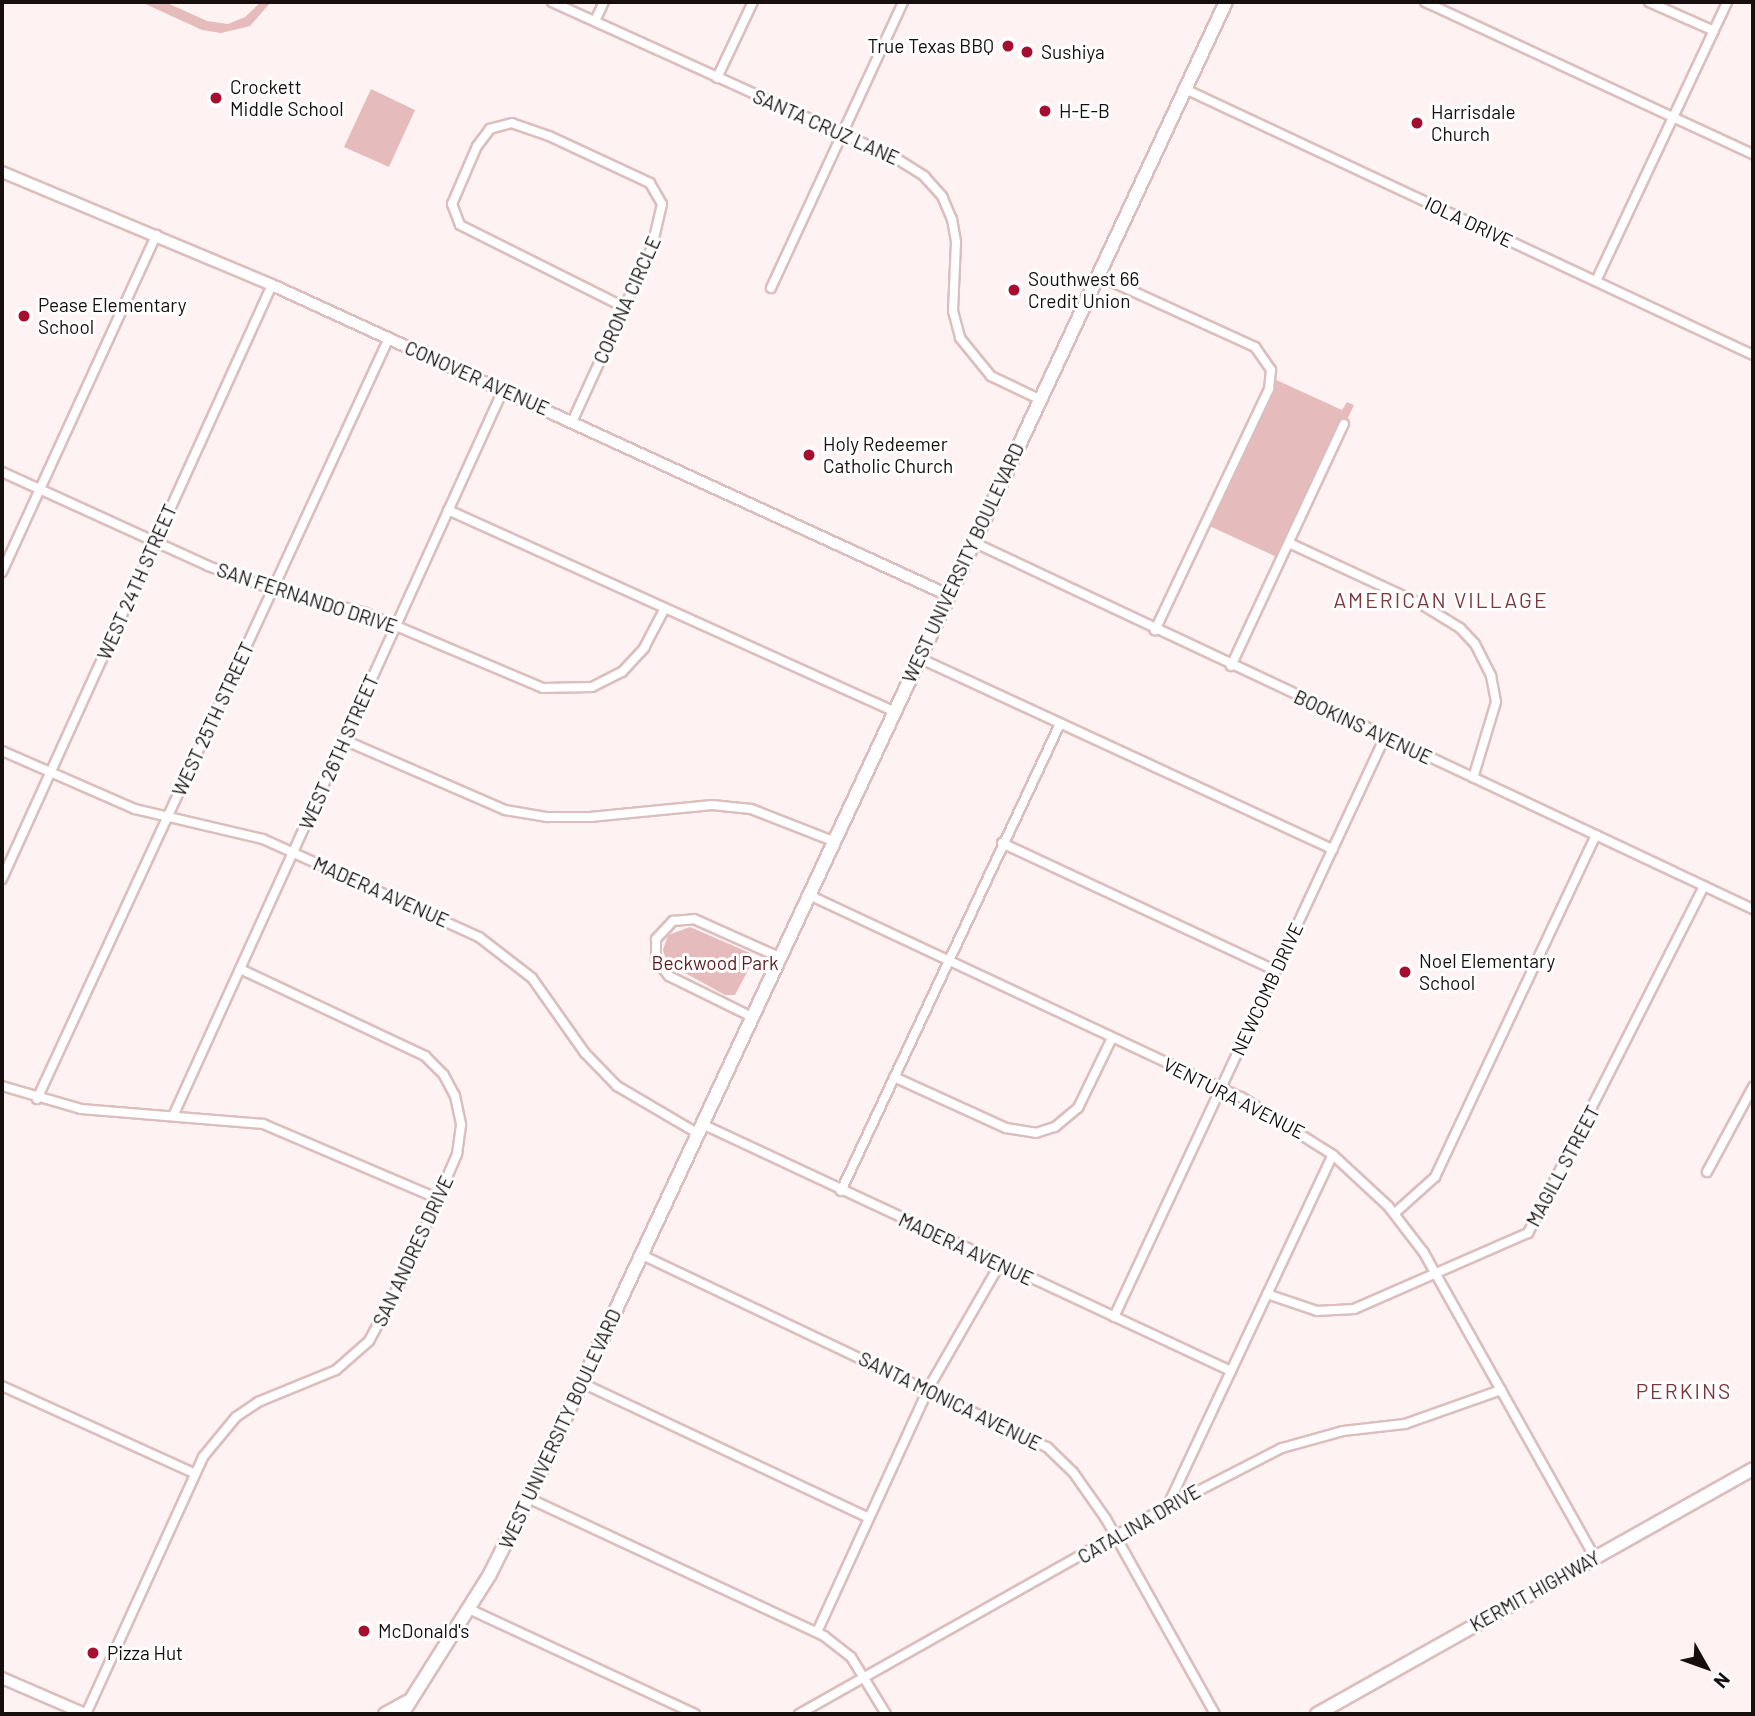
<!DOCTYPE html>
<style>
body{margin:0}
#map{position:relative;width:1755px;height:1716px;overflow:hidden;background:#fef2f2;font-family:Barlow,sans-serif}
div>[style]{position:absolute}
.green>*{inset:0;background:#e6bbbb}
.roads{filter:drop-shadow(2px 0 #dbbebd) drop-shadow(-2px 0 #dbbebd) drop-shadow(0 2px #dbbebd) drop-shadow(0 -2px #dbbebd)}
.minor>*{height:8px;margin:-4px;padding:0 4px;transform-origin:4px;border-radius:4px;background:#fff}
.tertiary>*{height:10px;margin:-5px;padding:0 5px;transform-origin:5px;border-radius:5px;background:#fff}
.secondary>*{height:10px;margin:-5px;padding:0 5px;transform-origin:5px;border-radius:5px;background:#fff}
.primary>*{height:12px;margin:-6px;padding:0 6px;transform-origin:6px;border-radius:6px;background:#fff}
.dots>*{width:19px;height:19px;translate:-50% -50%;box-sizing:border-box;border:4px solid #fff;border-radius:50%}
span{translate:-50% -50%;white-space:nowrap;text-align:center;line-height:1.15;-webkit-text-stroke:6px #fff;paint-order:stroke}
.poi-label{font-size:19px;color:#170e0e}
.right{translate:-100% -50%;text-align:right}
.left{translate:0 -50%;text-align:left}
.street-label{font-size:19px;color:#170e0e}
.park-label{font-size:19px;color:#581e22}
.neighbourhood-label{font-size:21px;color:#7e363a;letter-spacing:2px}
.frame{position:absolute;inset:0;border:4px solid #170e0e;pointer-events:none}
.north{position:absolute;left:1671px;top:1632px;width:70px;height:70px;-webkit-text-stroke:5px #fff;paint-order:stroke;rotate:130deg;font-size:19px;font-weight:700;line-height:28px;text-align:center;color:#170e0e}
.north::after{content:'';display:block;margin:auto;width:24px;height:32px;background:#170e0e;clip-path:polygon(50% 0,100% 100%,50% 72%,0 100%)}
</style>
<div id="map">
<div class="green">
<div style="clip-path:polygon(141px 2px,165px 2px,207px 21px,228px 24px,245px 17px,261px 2px,271px 2px,250px 26px,221px 33px,202px 30px)"></div>
<div style="clip-path:polygon(371px 89px,415px 110px,389px 167px,344px 147px)"></div>
<div style="clip-path:polygon(1272px 378px,1342px 410px,1347px 402px,1354px 405px,1281px 559px,1205px 524px)"></div>
<div style="clip-path:polygon(690px 927px,750px 953px,752px 963px,735px 995px,725px 995px,667px 963px,663px 950px,668px 935px)"></div>
</div>
<div class="roads">
<div class="minor">
<div style="left:552px;top:2px;width:375px;rotate:24.4deg"></div>
<div style="left:894px;top:157px;width:36px;rotate:32deg"></div>
<div style="left:924px;top:176px;width:27px;rotate:48deg"></div>
<div style="left:942px;top:196px;width:25px;rotate:67deg"></div>
<div style="left:952px;top:219px;width:23px;rotate:80deg"></div>
<div style="left:956px;top:242px;width:69px;rotate:92.5deg"></div>
<div style="left:953px;top:311px;width:28px;rotate:75deg"></div>
<div style="left:960px;top:338px;width:49px;rotate:50.8deg"></div>
<div style="left:991px;top:376px;width:53px;rotate:25.6deg"></div>
<div style="left:1425px;top:2px;width:362px;rotate:24.9deg"></div>
<div style="left:1649px;top:2px;width:71px;rotate:24deg"></div>
<div style="left:595px;top:21px;width:21px;rotate:-65deg"></div>
<div style="left:717px;top:78px;width:84px;rotate:-64.7deg"></div>
<div style="left:1185px;top:89px;width:627px;rotate:25.09deg"></div>
<div style="left:1097px;top:275px;width:174px;rotate:24.5deg"></div>
<div style="left:1255px;top:347px;width:28px;rotate:55deg"></div>
<div style="left:1271px;top:370px;width:19px;rotate:96deg"></div>
<div style="left:1269px;top:389px;width:267px;rotate:115.3deg"></div>
<div style="left:1596px;top:281px;width:308px;rotate:-64.8deg"></div>
<div style="left:771px;top:288px;width:315px;rotate:-65.2deg"></div>
<div style="left:572px;top:422px;width:192px;rotate:-65.4deg"></div>
<div style="left:652px;top:247px;width:44px;rotate:-76.9deg"></div>
<div style="left:662px;top:204px;width:24px;rotate:-120deg"></div>
<div style="left:650px;top:183px;width:111px;rotate:-155deg"></div>
<div style="left:549px;top:136px;width:39px;rotate:-161deg"></div>
<div style="left:512px;top:123px;width:23px;rotate:165deg"></div>
<div style="left:490px;top:129px;width:21px;rotate:127deg"></div>
<div style="left:477px;top:146px;width:63px;rotate:113.3deg"></div>
<div style="left:452px;top:204px;width:22px;rotate:69deg"></div>
<div style="left:460px;top:225px;width:183px;rotate:26.6deg"></div>
<div style="left:2px;top:472px;width:226px;rotate:24.5deg"></div>
<div style="left:208px;top:566px;width:68px;rotate:19.8deg"></div>
<div style="left:272px;top:589px;width:94px;rotate:14.2deg"></div>
<div style="left:363px;top:612px;width:195px;rotate:22.9deg"></div>
<div style="left:543px;top:688px;width:49px;rotate:-1.2deg"></div>
<div style="left:592px;top:687px;width:34px;rotate:-27deg"></div>
<div style="left:622px;top:672px;width:33px;rotate:-47deg"></div>
<div style="left:644px;top:648px;width:45px;rotate:-62.3deg"></div>
<div style="left:448px;top:510px;width:489px;rotate:24.3deg"></div>
<div style="left:973px;top:542px;width:862px;rotate:25.2deg"></div>
<div style="left:1289px;top:543px;width:145px;rotate:24.8deg"></div>
<div style="left:1421px;top:604px;width:46px;rotate:31.6deg"></div>
<div style="left:1460px;top:628px;width:22px;rotate:47deg"></div>
<div style="left:1475px;top:644px;width:36px;rotate:63deg"></div>
<div style="left:1491px;top:676px;width:26px;rotate:79deg"></div>
<div style="left:1496px;top:702px;width:79px;rotate:106.8deg"></div>
<div style="left:2px;top:572px;width:371px;rotate:-65.4deg"></div>
<div style="left:919px;top:658px;width:456px;rotate:24.8deg"></div>
<div style="left:1231px;top:666px;width:267px;rotate:-65deg"></div>
<div style="left:344px;top:740px;width:176px;rotate:23.5deg"></div>
<div style="left:505px;top:810px;width:43px;rotate:9.5deg"></div>
<div style="left:547px;top:817px;width:43px"></div>
<div style="left:590px;top:817px;width:123px;rotate:-5.6deg"></div>
<div style="left:712px;top:805px;width:39px;rotate:6deg"></div>
<div style="left:751px;top:809px;width:88px;rotate:21.3deg"></div>
<div style="left:2px;top:751px;width:145px;rotate:23.6deg"></div>
<div style="left:135px;top:809px;width:131px;rotate:13.2deg"></div>
<div style="left:263px;top:839px;width:237px;rotate:24.4deg"></div>
<div style="left:479px;top:937px;width:67px;rotate:37.7deg"></div>
<div style="left:532px;top:978px;width:92px;rotate:54.8deg"></div>
<div style="left:585px;top:1053px;width:46px;rotate:45.9deg"></div>
<div style="left:617px;top:1086px;width:93px;rotate:30.4deg"></div>
<div style="left:1002px;top:843px;width:302px;rotate:25deg"></div>
<div style="left:2px;top:879px;width:652px;rotate:-65.56deg"></div>
<div style="left:809px;top:895px;width:477px;rotate:25.1deg"></div>
<div style="left:1241px;top:1097px;width:109px;rotate:32.2deg"></div>
<div style="left:1333px;top:1155px;width:75px;rotate:42.8deg"></div>
<div style="left:1388px;top:1206px;width:59px;rotate:52.5deg"></div>
<div style="left:1424px;top:1253px;width:350px;rotate:60.7deg"></div>
<div style="left:752px;top:1017px;width:93px;rotate:-153.7deg"></div>
<div style="left:669px;top:976px;width:21px;rotate:-129deg"></div>
<div style="left:656px;top:960px;width:21px;rotate:-90deg"></div>
<div style="left:656px;top:939px;width:25px;rotate:-47deg"></div>
<div style="left:673px;top:921px;width:21px;rotate:-5deg"></div>
<div style="left:694px;top:919px;width:93px;rotate:24.1deg"></div>
<div style="left:894px;top:1077px;width:123px;rotate:24.5deg"></div>
<div style="left:1006px;top:1128px;width:30px;rotate:9deg"></div>
<div style="left:1036px;top:1133px;width:20px;rotate:-18deg"></div>
<div style="left:1055px;top:1127px;width:30px;rotate:-40deg"></div>
<div style="left:1078px;top:1108px;width:78px;rotate:-64.1deg"></div>
<div style="left:2px;top:1086px;width:82px;rotate:16.2deg"></div>
<div style="left:81px;top:1109px;width:183px;rotate:4.7deg"></div>
<div style="left:263px;top:1124px;width:191px;rotate:23.1deg"></div>
<div style="left:37px;top:1099px;width:838px;rotate:-65.18deg"></div>
<div style="left:174px;top:1114px;width:795px;rotate:-65.56deg"></div>
<div style="left:702px;top:1124px;width:584px;rotate:25.03deg"></div>
<div style="left:1707px;top:1172px;width:97px;rotate:-61.6deg"></div>
<div style="left:841px;top:1191px;width:516px;rotate:-64.88deg"></div>
<div style="left:1395px;top:1213px;width:54px;rotate:-42deg"></div>
<div style="left:1435px;top:1177px;width:378px;rotate:-64.8deg"></div>
<div style="left:642px;top:1255px;width:448px;rotate:25.4deg"></div>
<div style="left:1047px;top:1447px;width:36px;rotate:44deg"></div>
<div style="left:1073px;top:1472px;width:57px;rotate:54.9deg"></div>
<div style="left:1106px;top:1519px;width:223px;rotate:60.8deg"></div>
<div style="left:1267px;top:1294px;width:53px;rotate:18.8deg"></div>
<div style="left:1317px;top:1311px;width:37px;rotate:-3deg"></div>
<div style="left:1354px;top:1309px;width:190px;rotate:-23.6deg"></div>
<div style="left:1528px;top:1233px;width:389px;rotate:-63.1deg"></div>
<div style="left:1114px;top:1317px;width:640px;rotate:-64.96deg"></div>
<div style="left:582px;top:1383px;width:317px;rotate:25.2deg"></div>
<div style="left:2px;top:1386px;width:211px;rotate:24.4deg"></div>
<div style="left:528px;top:1498px;width:327px;rotate:25deg"></div>
<div style="left:824px;top:1636px;width:34px;rotate:38deg"></div>
<div style="left:851px;top:1657px;width:67px;rotate:58.4deg"></div>
<div style="left:1167px;top:1507px;width:389px;rotate:-64.8deg"></div>
<div style="left:469px;top:1609px;width:249px;rotate:24.9deg"></div>
<div style="left:817px;top:1632px;width:267px;rotate:-65.4deg"></div>
<div style="left:928px;top:1389px;width:144px;rotate:-60.1deg"></div>
<div style="left:86px;top:1714px;width:282px;rotate:-65.5deg"></div>
<div style="left:203px;top:1457px;width:52px;rotate:-50.5deg"></div>
<div style="left:236px;top:1417px;width:27px;rotate:-34deg"></div>
<div style="left:258px;top:1402px;width:84px;rotate:-22.3deg"></div>
<div style="left:336px;top:1370px;width:44px;rotate:-41.3deg"></div>
<div style="left:369px;top:1341px;width:78px;rotate:-61.8deg"></div>
<div style="left:406px;top:1272px;width:129px;rotate:-66.6deg"></div>
<div style="left:457px;top:1154px;width:30px;rotate:-82deg"></div>
<div style="left:461px;top:1124px;width:29px;rotate:-102deg"></div>
<div style="left:455px;top:1096px;width:24px;rotate:-118deg"></div>
<div style="left:444px;top:1075px;width:27px;rotate:-135deg"></div>
<div style="left:425px;top:1056px;width:204px;rotate:-154.8deg"></div>
<div style="left:799px;top:1714px;width:422px;rotate:-29.4deg"></div>
<div style="left:1167px;top:1507px;width:129px;rotate:-27.2deg"></div>
<div style="left:1282px;top:1448px;width:63px;rotate:-15.6deg"></div>
<div style="left:1343px;top:1431px;width:62px;rotate:-6.4deg"></div>
<div style="left:1405px;top:1424px;width:102px;rotate:-19.5deg"></div>
</div>
<div class="tertiary">
<div style="left:2px;top:172px;width:293px;rotate:22.7deg"></div>
<div style="left:272px;top:285px;width:744px;rotate:24.64deg"></div>
</div>
<div class="secondary">
<div style="left:2px;top:1678px;width:90px;rotate:23.4deg"></div>
</div>
<div class="primary">
<div style="left:385px;top:1714px;width:26px;rotate:-29deg"></div>
<div style="left:402px;top:1714px;width:165px;rotate:-57.8deg"></div>
<div style="left:490px;top:1574px;width:85px;rotate:-63.4deg"></div>
<div style="left:528px;top:1498px;width:1651px;rotate:-64.99deg"></div>
<div style="left:1317px;top:1714px;width:500px;rotate:-29.33deg"></div>
</div>
</div>
<div class="dots">
<div style="left:1008px;top:46px;background:#a70d2f"></div>
<div style="left:1027px;top:52px;background:#a70d2f"></div>
<div style="left:216px;top:98px;background:#a70d2f"></div>
<div style="left:1045px;top:111px;background:#a70d2f"></div>
<div style="left:1417px;top:123px;background:#a70d2f"></div>
<div style="left:1014px;top:290px;background:#a70d2f"></div>
<div style="left:24px;top:316px;background:#a70d2f"></div>
<div style="left:809px;top:455px;background:#a70d2f"></div>
<div style="left:1405px;top:972px;background:#a70d2f"></div>
<div style="left:364px;top:1631px;background:#a70d2f"></div>
<div style="left:93px;top:1653px;background:#a70d2f"></div>
</div>
<div class="poi-label">
<span class="right" style="left:994px;top:46px">True Texas BBQ</span>
<span class="left" style="left:1041px;top:52px">Sushiya</span>
<span class="left" style="left:230px;top:98px">Crockett<br>Middle School</span>
<span class="left" style="left:1059px;top:111px">H-E-B</span>
<span class="left" style="left:1431px;top:123px">Harrisdale<br>Church</span>
<span class="left" style="left:1028px;top:290px">Southwest 66<br>Credit Union</span>
<span class="left" style="left:38px;top:316px">Pease Elementary<br>School</span>
<span class="left" style="left:823px;top:455px">Holy Redeemer<br>Catholic Church</span>
<span class="left" style="left:1419px;top:972px">Noel Elementary<br>School</span>
<span class="left" style="left:378px;top:1631px">McDonald's</span>
<span class="left" style="left:107px;top:1653px">Pizza Hut</span>
</div>
<div class="street-label">
<span style="left:826px;top:127px;rotate:24deg">SANTA CRUZ LANE</span>
<span style="left:1469px;top:222px;rotate:25deg">IOLA DRIVE</span>
<span style="left:627px;top:300px;rotate:-66deg">CORONA CIRCLE</span>
<span style="left:477px;top:378px;rotate:24deg">CONOVER AVENUE</span>
<span style="left:963px;top:563px;rotate:-65deg">WEST UNIVERSITY BOULEVARD</span>
<span style="left:137px;top:582px;rotate:-66deg">WEST 24TH STREET</span>
<span style="left:307px;top:598px;rotate:18deg">SAN FERNANDO DRIVE</span>
<span style="left:213px;top:719px;rotate:-65deg">WEST 25TH STREET</span>
<span style="left:1363px;top:727px;rotate:25deg">BOOKINS AVENUE</span>
<span style="left:339px;top:752px;rotate:-66deg">WEST 26TH STREET</span>
<span style="left:381px;top:892px;rotate:24deg">MADERA AVENUE</span>
<span style="left:1267px;top:989px;rotate:-65deg">NEWCOMB DRIVE</span>
<span style="left:1234px;top:1098px;rotate:27deg">VENTURA AVENUE</span>
<span style="left:1563px;top:1166px;rotate:-62deg">MAGILL STREET</span>
<span style="left:966px;top:1249px;rotate:25deg">MADERA AVENUE</span>
<span style="left:413px;top:1251px;rotate:-65deg">SAN ANDRES DRIVE</span>
<span style="left:950px;top:1401px;rotate:26deg">SANTA MONICA AVENUE</span>
<span style="left:560px;top:1429px;rotate:-65deg">WEST UNIVERSITY BOULEVARD</span>
<span style="left:1139px;top:1524px;rotate:-30deg">CATALINA DRIVE</span>
<span style="left:1535px;top:1591px;rotate:-29deg">KERMIT HIGHWAY</span>
</div>
<div class="park-label">
<span style="left:715px;top:963px">Beckwood Park</span>
</div>
<div class="neighbourhood-label">
<span style="left:1441px;top:600px">AMERICAN VILLAGE</span>
<span style="left:1684px;top:1391px">PERKINS</span>
</div>
<div class="frame"></div>
<div class="north">N</div>
</div>
